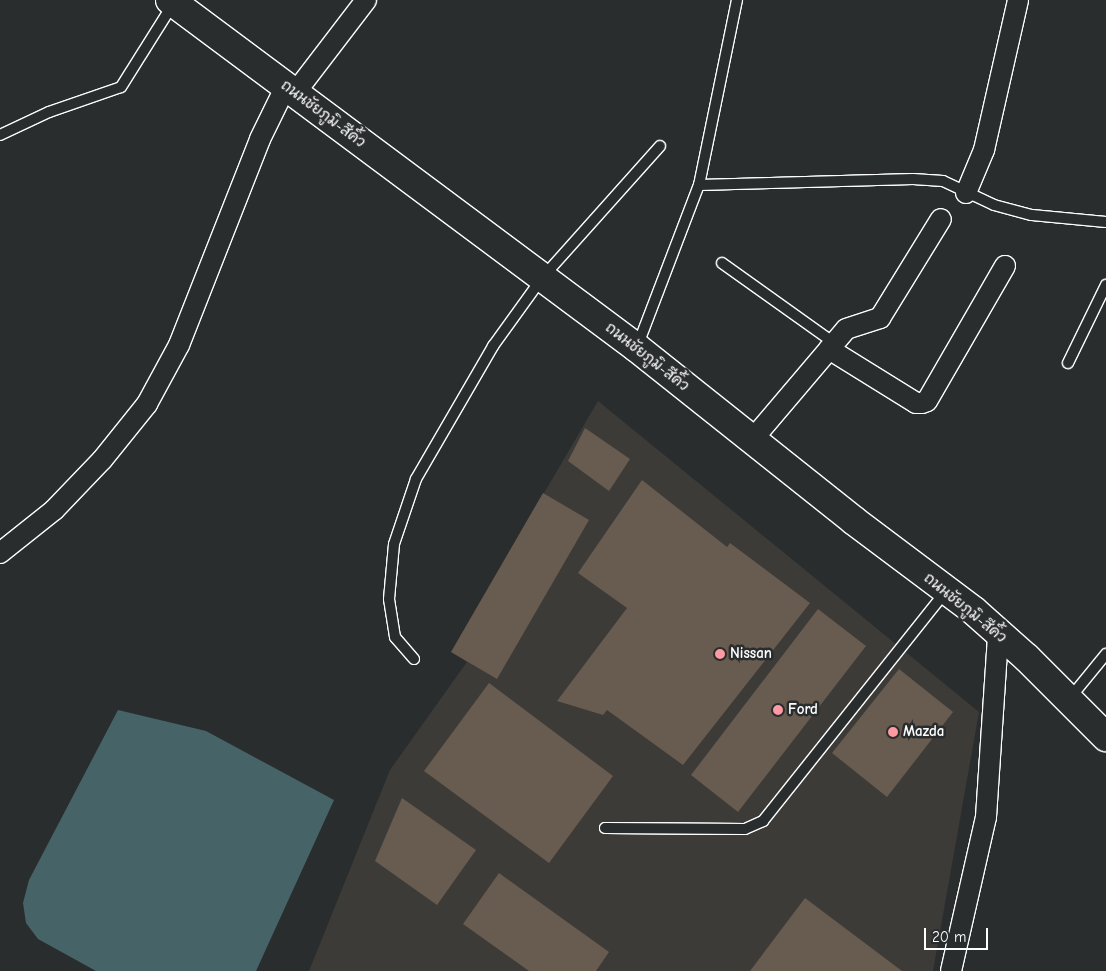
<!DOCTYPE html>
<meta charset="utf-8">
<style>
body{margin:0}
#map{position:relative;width:1106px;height:971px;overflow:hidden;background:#2a2d2e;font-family:"Comic Neue","Playpen Sans Thai",sans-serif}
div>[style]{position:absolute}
.built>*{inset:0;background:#3d3b38}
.water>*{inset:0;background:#466468}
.building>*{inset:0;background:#685b4f}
.roads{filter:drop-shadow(1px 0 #fff) drop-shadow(-1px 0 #fff) drop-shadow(0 1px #fff) drop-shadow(0 -1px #fff)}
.service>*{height:10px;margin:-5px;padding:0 5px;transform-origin:5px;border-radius:5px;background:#2a2d2e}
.minor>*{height:20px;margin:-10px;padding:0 10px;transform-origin:10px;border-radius:10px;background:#2a2d2e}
.secondary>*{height:28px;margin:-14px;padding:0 14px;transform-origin:14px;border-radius:14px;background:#2a2d2e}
.dots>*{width:14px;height:14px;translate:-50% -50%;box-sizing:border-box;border:2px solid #2a2d2e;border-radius:50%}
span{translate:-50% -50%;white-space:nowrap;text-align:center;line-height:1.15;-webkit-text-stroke:5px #2a2d2e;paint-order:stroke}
.street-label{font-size:15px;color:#fff}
.poi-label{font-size:15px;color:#fff;font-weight:700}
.left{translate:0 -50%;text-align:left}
.scale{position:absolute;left:924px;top:928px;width:64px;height:22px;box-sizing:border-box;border:2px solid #fff;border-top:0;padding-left:6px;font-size:15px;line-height:18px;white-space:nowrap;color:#fff;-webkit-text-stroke:4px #2a2d2e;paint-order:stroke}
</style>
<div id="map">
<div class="built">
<div style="clip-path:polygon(598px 401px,979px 712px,933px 971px,309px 971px,390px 770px,467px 662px,451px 652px)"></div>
</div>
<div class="water">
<div style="clip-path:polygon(118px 710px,206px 731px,334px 800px,256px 971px,96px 971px,38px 939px,26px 923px,23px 903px,29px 880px)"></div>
</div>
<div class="building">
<div style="clip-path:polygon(585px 428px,630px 459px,609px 491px,568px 461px)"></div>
<div style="clip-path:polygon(642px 480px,727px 547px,730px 543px,810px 603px,683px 765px,607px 710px,603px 715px,557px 701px,627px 608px,578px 573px)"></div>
<div style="clip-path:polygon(543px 493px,589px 520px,497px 679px,451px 652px)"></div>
<div style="clip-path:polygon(818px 609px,866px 646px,738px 812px,691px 775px)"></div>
<div style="clip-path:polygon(899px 669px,953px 712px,887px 797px,832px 753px)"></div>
<div style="clip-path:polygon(489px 683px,613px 776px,549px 863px,424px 771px)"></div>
<div style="clip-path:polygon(402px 798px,476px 850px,437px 905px,375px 861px)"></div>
<div style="clip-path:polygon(499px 873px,609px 952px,596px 971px,529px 971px,463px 924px)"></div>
<div style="clip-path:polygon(805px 898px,902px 971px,750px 971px)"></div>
</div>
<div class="roads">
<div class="service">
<div style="left:0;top:135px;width:54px;rotate:-25.1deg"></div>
<div style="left:49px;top:112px;width:76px;rotate:-19.1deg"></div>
<div style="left:121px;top:87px;width:98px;rotate:-57.9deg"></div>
<div style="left:699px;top:185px;width:214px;rotate:-1.6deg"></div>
<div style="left:913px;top:179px;width:30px;rotate:4deg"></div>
<div style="left:943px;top:181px;width:56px;rotate:25.2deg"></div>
<div style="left:994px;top:205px;width:39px;rotate:15deg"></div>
<div style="left:1032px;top:215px;width:74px;rotate:5.4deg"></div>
<div style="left:722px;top:263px;width:138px;rotate:35.5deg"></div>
<div style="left:637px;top:347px;width:173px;rotate:-69.1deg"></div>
<div style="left:699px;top:185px;width:189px;rotate:-78.4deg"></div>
<div style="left:1068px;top:363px;width:87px;rotate:-64deg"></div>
<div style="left:414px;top:659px;width:29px;rotate:-131deg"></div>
<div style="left:395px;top:637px;width:38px;rotate:-99deg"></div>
<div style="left:389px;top:599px;width:55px;rotate:-84.8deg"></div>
<div style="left:394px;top:544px;width:69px;rotate:-71.3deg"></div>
<div style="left:416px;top:479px;width:154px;rotate:-59.9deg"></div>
<div style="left:493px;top:346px;width:84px;rotate:-54.2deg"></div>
<div style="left:542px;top:278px;width:177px;rotate:-48.2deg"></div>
<div style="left:1070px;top:698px;width:57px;rotate:-50.7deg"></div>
<div style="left:605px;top:828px;width:140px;rotate:0.4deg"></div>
<div style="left:745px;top:829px;width:20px;rotate:-24deg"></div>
<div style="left:763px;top:821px;width:293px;rotate:-51.5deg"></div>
</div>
<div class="minor">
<div style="left:295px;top:93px;width:117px;rotate:-52.6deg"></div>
<div style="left:966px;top:193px;width:47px;rotate:-67.3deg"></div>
<div style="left:984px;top:150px;width:154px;rotate:-77.2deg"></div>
<div style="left:829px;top:349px;width:102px;rotate:31.8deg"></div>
<div style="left:916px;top:403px;width:6px"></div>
<div style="left:922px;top:403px;width:5px;rotate:-22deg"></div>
<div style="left:927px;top:401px;width:156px;rotate:-60deg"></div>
<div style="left:752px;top:440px;width:145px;rotate:-49.7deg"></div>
<div style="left:846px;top:329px;width:36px;rotate:-18deg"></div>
<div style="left:880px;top:318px;width:116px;rotate:-58.4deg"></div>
<div style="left:0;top:553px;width:69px;rotate:-38.5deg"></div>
<div style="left:54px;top:510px;width:69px;rotate:-46.2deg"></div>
<div style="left:102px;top:460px;width:72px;rotate:-51.2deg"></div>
<div style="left:147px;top:404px;width:67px;rotate:-61.5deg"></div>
<div style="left:179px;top:345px;width:221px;rotate:-68.5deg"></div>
<div style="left:260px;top:139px;width:59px;rotate:-63.9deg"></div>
<div style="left:951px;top:971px;width:158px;rotate:-77.2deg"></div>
<div style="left:986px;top:817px;width:183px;rotate:-86.2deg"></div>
</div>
<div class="secondary">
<div style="left:170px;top:0;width:582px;rotate:36.69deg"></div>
<div style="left:637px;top:348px;width:276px;rotate:38.5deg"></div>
<div style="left:853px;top:520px;width:151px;rotate:36.9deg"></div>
<div style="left:974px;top:611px;width:71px;rotate:41.6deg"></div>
<div style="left:1027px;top:658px;width:112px;rotate:45deg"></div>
</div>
</div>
<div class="dots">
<div style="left:720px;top:654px;background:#ff9aa2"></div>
<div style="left:778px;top:710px;background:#ff9aa2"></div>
<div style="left:893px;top:732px;background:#ff9aa2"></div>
</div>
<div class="street-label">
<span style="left:323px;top:114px;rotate:37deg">ถนนชัยภูมิ-สีคิ้ว</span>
<span style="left:647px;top:357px;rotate:38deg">ถนนชัยภูมิ-สีคิ้ว</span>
<span style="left:965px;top:608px;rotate:39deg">ถนนชัยภูมิ-สีคิ้ว</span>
</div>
<div class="poi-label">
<span class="left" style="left:730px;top:654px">Nissan</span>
<span class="left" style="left:788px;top:710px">Ford</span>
<span class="left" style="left:903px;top:732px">Mazda</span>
</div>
<div class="scale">20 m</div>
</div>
